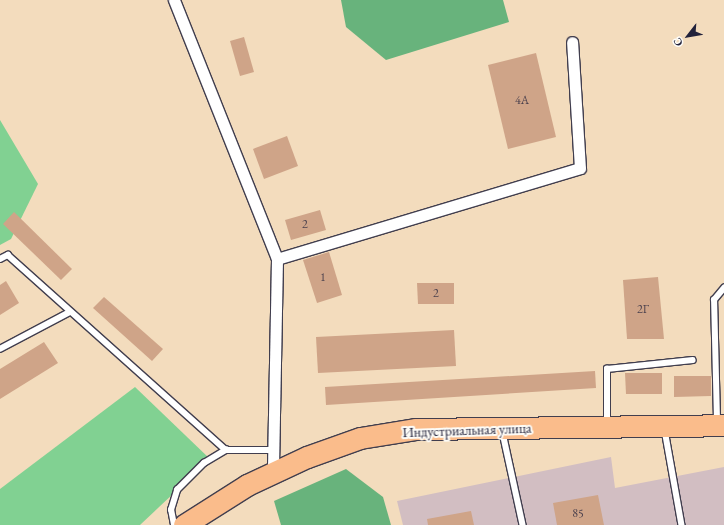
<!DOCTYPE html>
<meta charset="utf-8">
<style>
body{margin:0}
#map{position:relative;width:724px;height:525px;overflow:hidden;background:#f3dcbd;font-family:"EB Garamond",serif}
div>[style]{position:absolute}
.industrial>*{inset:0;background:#d2bec2}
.green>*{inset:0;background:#81d192}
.forest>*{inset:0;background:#68b37c}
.building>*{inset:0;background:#cfa488}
.roads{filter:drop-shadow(1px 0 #413e4e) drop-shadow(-1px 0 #413e4e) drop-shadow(0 1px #413e4e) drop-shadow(0 -1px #413e4e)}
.lane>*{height:5.5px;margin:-2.75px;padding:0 2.75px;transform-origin:2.75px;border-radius:2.75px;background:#fff}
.street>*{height:11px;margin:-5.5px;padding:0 5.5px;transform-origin:5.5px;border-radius:5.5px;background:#fff}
.highway>*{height:21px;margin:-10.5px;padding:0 10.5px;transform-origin:10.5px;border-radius:10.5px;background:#fabc8b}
span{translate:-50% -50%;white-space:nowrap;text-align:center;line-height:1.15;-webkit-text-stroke:4px #fdfcf7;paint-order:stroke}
.number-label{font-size:12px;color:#4d424e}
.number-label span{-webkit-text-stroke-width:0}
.street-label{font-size:14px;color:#22223b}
.north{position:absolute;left:668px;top:16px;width:40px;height:40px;-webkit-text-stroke:3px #fdfcf7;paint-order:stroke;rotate:239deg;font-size:11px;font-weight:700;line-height:16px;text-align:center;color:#22223b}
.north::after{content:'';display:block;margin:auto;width:14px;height:18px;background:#22223b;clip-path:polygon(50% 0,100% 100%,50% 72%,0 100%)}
</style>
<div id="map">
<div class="industrial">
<div style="clip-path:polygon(611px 457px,615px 488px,724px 467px,724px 525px,403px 525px,397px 501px)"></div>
</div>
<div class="green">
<div style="clip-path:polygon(0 120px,38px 184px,11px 239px,0 245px)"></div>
<div style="clip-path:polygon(135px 387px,210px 459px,140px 525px,0 525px,0 489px)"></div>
</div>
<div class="forest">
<div style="clip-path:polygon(341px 0,503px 0,509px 22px,386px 60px,346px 27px)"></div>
<div style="clip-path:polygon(346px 469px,383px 497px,391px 525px,281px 525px,274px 501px)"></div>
</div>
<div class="building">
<div style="clip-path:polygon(244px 37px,254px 72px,240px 76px,230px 41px)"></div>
<div style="clip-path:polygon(536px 53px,556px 137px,508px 149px,488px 65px)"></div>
<div style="clip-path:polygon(287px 136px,298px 166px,264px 179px,253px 149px)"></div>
<div style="clip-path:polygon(320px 210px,326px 230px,291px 240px,285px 220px)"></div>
<div style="clip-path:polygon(14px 212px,72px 269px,61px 280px,3px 224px)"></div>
<div style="clip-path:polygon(329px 252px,342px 295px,317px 303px,303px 260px)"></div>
<div style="clip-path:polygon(658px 277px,664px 339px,627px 339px,623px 280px)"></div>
<div style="clip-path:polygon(6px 281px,19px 303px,0 315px,0 285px)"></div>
<div style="clip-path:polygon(417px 283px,454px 283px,454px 304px,418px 304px)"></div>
<div style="clip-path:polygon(104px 297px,163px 349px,152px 361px,93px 308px)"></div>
<div style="clip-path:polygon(454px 330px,456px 366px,318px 373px,316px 337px)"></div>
<div style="clip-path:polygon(44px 342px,58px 363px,0 399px,0 369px)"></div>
<div style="clip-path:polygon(595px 371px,596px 388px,326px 405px,325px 387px)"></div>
<div style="clip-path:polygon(625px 373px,662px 373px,662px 394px,626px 394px)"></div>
<div style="clip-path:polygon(674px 376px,711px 376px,711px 396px,674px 397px)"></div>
<div style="clip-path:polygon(598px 495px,604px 525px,557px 525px,553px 503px)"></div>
<div style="clip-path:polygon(471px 511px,474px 525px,428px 525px,427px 519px)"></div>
</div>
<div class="roads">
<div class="lane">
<div style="left:0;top:259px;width:9px;rotate:-27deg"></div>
<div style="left:8px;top:255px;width:292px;rotate:41.8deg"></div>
<div style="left:226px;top:450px;width:47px"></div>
<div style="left:0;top:349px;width:79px;rotate:-27.9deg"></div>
<div style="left:717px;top:420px;width:120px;rotate:-91.4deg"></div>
<div style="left:714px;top:300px;width:16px;rotate:-50deg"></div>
<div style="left:607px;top:422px;width:53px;rotate:-90deg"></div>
<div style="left:607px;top:369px;width:86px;rotate:-6deg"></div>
<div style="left:665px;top:430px;width:97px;rotate:79.9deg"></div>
<div style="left:503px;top:433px;width:94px;rotate:77.7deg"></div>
<div style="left:174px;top:525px;width:15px;rotate:-101deg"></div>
<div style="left:171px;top:510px;width:21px;rotate:-73deg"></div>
<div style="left:177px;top:490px;width:38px;rotate:-45deg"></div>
<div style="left:204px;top:463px;width:26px;rotate:-31deg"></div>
</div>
<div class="street">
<div style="left:174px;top:0;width:279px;rotate:68.3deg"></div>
<div style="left:277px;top:259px;width:214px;rotate:91.1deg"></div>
<div style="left:277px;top:259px;width:316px;rotate:-16.7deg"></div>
<div style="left:580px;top:168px;width:126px;rotate:-93.6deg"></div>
</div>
<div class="highway">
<div style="left:184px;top:525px;width:75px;rotate:-32.4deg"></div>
<div style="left:247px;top:485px;width:66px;rotate:-25deg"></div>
<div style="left:307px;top:457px;width:56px;rotate:-19.7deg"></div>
<div style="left:360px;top:438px;width:57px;rotate:-9.1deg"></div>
<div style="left:416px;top:429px;width:308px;rotate:-0.7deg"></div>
</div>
</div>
<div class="number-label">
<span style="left:522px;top:101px">4А</span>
<span style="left:305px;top:225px">2</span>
<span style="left:323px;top:278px">1</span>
<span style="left:436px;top:294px">2</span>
<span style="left:643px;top:310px">2Г</span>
<span style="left:578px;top:514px">85</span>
</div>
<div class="street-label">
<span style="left:467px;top:430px;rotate:-2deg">Индустриальная улица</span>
</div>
<div class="north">С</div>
</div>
